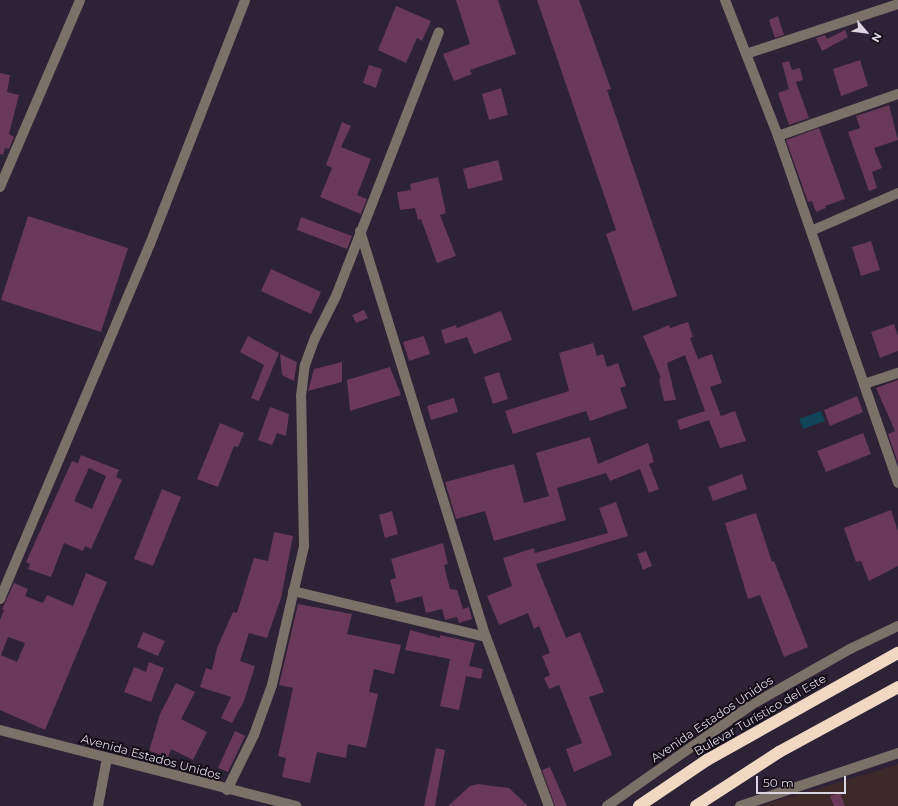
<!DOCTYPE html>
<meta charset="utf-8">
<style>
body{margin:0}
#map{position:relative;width:898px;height:806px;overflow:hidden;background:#2e2236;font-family:Montserrat,sans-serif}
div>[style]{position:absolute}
.industrial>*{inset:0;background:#3d2929}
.water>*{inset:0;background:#114459}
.building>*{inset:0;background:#693957}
.minor>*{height:10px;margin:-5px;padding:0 5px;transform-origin:5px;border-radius:5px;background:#7b7169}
.highway>*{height:12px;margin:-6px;padding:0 6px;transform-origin:6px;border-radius:6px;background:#f0d8c3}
span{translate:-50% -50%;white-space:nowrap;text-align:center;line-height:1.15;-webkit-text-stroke:4px #130e17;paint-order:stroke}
.street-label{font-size:12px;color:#dcd5e2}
.north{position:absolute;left:846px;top:12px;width:40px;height:40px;-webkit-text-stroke:3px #130e17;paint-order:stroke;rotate:118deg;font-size:11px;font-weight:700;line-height:16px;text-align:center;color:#dcd5e2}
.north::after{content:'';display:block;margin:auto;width:14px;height:18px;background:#dcd5e2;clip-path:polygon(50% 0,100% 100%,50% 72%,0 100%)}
.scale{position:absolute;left:756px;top:776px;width:90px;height:18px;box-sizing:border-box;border:2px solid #dcd5e2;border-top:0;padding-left:5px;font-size:12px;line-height:14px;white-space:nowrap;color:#dcd5e2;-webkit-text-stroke:3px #130e17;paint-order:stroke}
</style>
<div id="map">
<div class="industrial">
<div style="clip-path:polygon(898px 764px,898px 806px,759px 806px,867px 774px)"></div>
</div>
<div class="water">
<div style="clip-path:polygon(821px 411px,825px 421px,803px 429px,799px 419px)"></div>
</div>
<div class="building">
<div style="clip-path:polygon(456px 0,498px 0,516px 54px,470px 70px,472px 74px,454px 81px,443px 54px,470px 44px)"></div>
<div style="clip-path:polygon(537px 0,579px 0,611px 89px,607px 90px,677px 296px,633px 311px,606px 234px,616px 230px)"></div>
<div style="clip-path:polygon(396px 6px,431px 21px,422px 41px,417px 38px,406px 63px,378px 50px)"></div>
<div style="clip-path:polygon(778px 16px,784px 35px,775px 38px,769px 20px)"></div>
<div style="clip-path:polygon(845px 30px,848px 37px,822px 51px,816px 38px,825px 35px,827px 39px)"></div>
<div style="clip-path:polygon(860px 60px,868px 86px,841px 96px,833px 69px)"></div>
<div style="clip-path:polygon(789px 61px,792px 70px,800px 68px,803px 80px,796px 82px,809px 118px,789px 125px,778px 93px,789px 89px,782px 63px)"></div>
<div style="clip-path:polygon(369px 65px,382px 69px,376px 88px,363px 83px)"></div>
<div style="clip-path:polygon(0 73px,10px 75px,7px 92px,19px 95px,9px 134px,14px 137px,9px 149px,5px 148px,3px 155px,0 154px)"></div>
<div style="clip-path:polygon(501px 88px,508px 115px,489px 120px,482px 94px)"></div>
<div style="clip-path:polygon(889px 105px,898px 140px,874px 148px,882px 168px,872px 172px,877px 188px,869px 191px,848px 132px,860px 128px,856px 116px)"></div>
<div style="clip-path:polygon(342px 122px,351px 126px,341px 147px,371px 159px,357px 195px,367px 199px,361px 214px,320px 197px,332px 168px,326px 165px)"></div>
<div style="clip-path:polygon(819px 128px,845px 199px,825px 206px,826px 208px,816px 212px,812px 201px,808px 202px,786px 140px)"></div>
<div style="clip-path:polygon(498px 160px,503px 180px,468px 189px,463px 169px)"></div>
<div style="clip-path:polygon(438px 177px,446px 213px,440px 215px,456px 256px,437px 263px,421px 219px,418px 220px,415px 208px,400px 210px,397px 192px,411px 190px,410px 184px)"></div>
<div style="clip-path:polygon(28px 216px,128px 248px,101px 332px,1px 300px)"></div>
<div style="clip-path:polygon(301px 217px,352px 236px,347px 249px,297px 230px)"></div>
<div style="clip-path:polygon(871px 241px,880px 270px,861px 276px,852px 247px)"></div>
<div style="clip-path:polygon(271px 269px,321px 292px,311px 314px,261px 291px)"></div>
<div style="clip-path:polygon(364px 310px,368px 318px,356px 323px,352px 315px)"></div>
<div style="clip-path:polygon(501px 311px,512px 340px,474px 354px,467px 337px,445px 344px,441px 330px,456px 325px,457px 328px)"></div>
<div style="clip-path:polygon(688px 322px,693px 337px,690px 338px,698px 359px,712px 354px,722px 383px,710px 387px,721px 416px,735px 411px,746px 441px,720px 448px,709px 420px,680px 430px,677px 420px,705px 411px,685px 355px,667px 363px,676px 400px,664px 401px,659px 379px,661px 378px,643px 336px,669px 325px,670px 328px)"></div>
<div style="clip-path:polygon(894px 324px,898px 336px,898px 351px,880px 358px,871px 332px)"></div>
<div style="clip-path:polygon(248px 336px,279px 353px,259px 401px,251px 398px,264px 365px,240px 352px)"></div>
<div style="clip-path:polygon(424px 336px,430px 354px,409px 361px,403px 342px)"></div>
<div style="clip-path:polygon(593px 343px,597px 356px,603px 354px,607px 367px,618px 363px,626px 386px,620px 388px,627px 408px,590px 421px,586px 411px,513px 434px,505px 411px,569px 391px,559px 353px)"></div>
<div style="clip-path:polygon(280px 354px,297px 362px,294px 381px,282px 375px)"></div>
<div style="clip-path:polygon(342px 362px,342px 382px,308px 391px,314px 369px)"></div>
<div style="clip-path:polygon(390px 367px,401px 395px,350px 411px,347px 380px)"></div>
<div style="clip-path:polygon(499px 372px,508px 399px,493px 404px,484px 377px)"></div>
<div style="clip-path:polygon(898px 380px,898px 463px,888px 434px,895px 431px,876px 388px)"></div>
<div style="clip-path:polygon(857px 396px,863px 412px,830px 426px,824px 410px)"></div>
<div style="clip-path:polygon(454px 398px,458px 412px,431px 420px,427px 406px)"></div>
<div style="clip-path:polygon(270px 407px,289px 414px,286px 436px,277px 433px,272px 445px,258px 440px)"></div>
<div style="clip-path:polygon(220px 423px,244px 433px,238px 447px,234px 446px,218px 487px,197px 479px)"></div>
<div style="clip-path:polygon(863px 433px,871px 454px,826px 472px,817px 451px)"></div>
<div style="clip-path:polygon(590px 437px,598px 464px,648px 443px,654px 462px,649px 464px,659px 489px,649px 493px,640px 469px,610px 481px,606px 473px,557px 488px,566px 520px,494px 541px,485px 511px,456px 519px,445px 482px,514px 464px,524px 503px,549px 496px,536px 453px)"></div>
<div style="clip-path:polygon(evenodd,81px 455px,119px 470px,116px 477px,122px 480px,91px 549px,85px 546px,83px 551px,64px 543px,51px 577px,28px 569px,30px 564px,26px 562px,72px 461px,78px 463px,81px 455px,89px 468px,106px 476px,92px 509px,74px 501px,89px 468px)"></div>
<div style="clip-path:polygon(742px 474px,747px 489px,713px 501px,708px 487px)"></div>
<div style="clip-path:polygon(162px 489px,181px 497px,153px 566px,134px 559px)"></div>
<div style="clip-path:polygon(616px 502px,628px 536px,536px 564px,566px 638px,580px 632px,604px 692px,589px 697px,612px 755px,574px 772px,566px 749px,582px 743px,559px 685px,549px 689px,544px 678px,550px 675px,542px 656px,550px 653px,539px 626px,534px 629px,528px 613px,499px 625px,487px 596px,512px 586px,503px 558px,534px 548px,535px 553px,608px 533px,599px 508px)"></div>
<div style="clip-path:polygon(891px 510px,898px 531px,898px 566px,869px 581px,861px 561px,856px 562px,844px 528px)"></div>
<div style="clip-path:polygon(392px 511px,398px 534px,385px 538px,379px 515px)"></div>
<div style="clip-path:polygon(756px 513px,772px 562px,774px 561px,808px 647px,784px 657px,760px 595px,748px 599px,725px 523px)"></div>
<div style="clip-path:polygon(274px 532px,293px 536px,281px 598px,267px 638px,249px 633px,240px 661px,255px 666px,244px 701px,232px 723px,221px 718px,231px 697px,200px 687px,206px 668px,212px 670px,217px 648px,233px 612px,237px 613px,254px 558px,268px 561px)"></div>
<div style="clip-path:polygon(443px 543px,448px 564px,444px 565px,450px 589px,457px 590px,463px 609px,469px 607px,472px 619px,459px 623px,457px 617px,445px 620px,442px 609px,426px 613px,422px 596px,396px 603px,390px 580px,396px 578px,391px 559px)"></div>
<div style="clip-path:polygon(646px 551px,652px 566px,643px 570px,637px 554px)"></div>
<div style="clip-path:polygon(evenodd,86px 573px,107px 582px,45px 730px,0 710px,0 620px,4px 610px,2px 609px,14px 583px,28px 589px,25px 596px,43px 603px,47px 595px,73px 606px,86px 573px,8px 637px,25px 643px,17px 662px,1px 655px,8px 637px)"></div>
<div style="clip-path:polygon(298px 604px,352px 614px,347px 634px,401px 645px,394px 674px,374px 669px,369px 692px,378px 694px,366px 748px,348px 744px,346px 758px,317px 752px,310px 783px,282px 777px,286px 758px,278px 756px,293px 688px,279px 685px)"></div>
<div style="clip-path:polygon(410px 630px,440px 638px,440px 635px,475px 643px,469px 666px,483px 669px,481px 679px,466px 676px,459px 710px,440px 706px,450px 659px,405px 650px)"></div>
<div style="clip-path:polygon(143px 632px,165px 641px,158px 656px,137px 647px)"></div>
<div style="clip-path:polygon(149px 662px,164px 668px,151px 702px,124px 692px,134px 667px,146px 672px)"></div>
<div style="clip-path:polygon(176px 683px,195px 692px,181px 719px,207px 732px,193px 760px,171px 749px,168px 757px,149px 751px,160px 714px)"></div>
<div style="clip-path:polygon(235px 731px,245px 736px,228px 772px,218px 768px)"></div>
<div style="clip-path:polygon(436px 748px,445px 750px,435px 806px,424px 806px)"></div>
<div style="clip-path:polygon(550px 767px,567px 806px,555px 806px,542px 770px)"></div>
<div style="clip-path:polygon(478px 784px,509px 788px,528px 806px,448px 806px,470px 786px)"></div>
<div style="clip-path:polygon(840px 793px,845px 806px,834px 806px,830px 796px)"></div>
</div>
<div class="minor">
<div style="left:725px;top:0;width:146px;rotate:68.7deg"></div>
<div style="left:778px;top:136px;width:367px;rotate:70.9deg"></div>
<div style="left:746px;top:54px;width:160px;rotate:-18.2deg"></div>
<div style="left:778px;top:136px;width:127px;rotate:-19.3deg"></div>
<div style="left:0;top:187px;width:203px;rotate:-66.8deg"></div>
<div style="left:360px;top:231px;width:425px;rotate:72.8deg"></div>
<div style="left:486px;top:637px;width:180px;rotate:69.6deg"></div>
<div style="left:811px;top:231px;width:95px;rotate:-23.6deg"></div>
<div style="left:864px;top:384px;width:36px;rotate:-18deg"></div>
<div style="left:293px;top:591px;width:198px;rotate:13.4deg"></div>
<div style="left:0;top:599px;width:385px;rotate:-67.1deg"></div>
<div style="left:150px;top:244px;width:262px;rotate:-68.7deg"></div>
<div style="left:0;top:730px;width:306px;rotate:14.4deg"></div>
<div style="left:227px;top:790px;width:61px;rotate:-63.9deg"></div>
<div style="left:254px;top:735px;width:53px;rotate:-70.2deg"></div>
<div style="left:272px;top:685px;width:143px;rotate:-77deg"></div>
<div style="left:304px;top:546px;width:150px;rotate:-91.1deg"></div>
<div style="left:301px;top:396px;width:31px;rotate:-83deg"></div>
<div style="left:305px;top:365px;width:29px;rotate:-70deg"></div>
<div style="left:315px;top:338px;width:47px;rotate:-63.4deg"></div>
<div style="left:336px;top:296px;width:283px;rotate:-68.7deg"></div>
<div style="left:98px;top:806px;width:49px;rotate:-79.4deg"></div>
<div style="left:607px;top:806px;width:176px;rotate:-35deg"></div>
<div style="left:751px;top:705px;width:114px;rotate:-29.5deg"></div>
<div style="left:850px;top:649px;width:53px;rotate:-25.6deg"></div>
<div style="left:740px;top:806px;width:167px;rotate:-18.5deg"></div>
</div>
<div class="highway">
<div style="left:639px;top:806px;width:82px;rotate:-34.1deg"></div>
<div style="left:707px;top:760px;width:219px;rotate:-29.3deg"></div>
<div style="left:696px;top:806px;width:99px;rotate:-33deg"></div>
<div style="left:779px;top:752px;width:136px;rotate:-28.6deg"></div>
</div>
<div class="street-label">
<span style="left:760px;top:715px;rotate:-30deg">Bulevar Turístico del Este</span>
<span style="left:712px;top:719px;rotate:-34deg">Avenida Estados Unidos</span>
<span style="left:151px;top:757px;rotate:15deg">Avenida Estados Unidos</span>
</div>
<div class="north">N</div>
<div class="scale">50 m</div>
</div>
